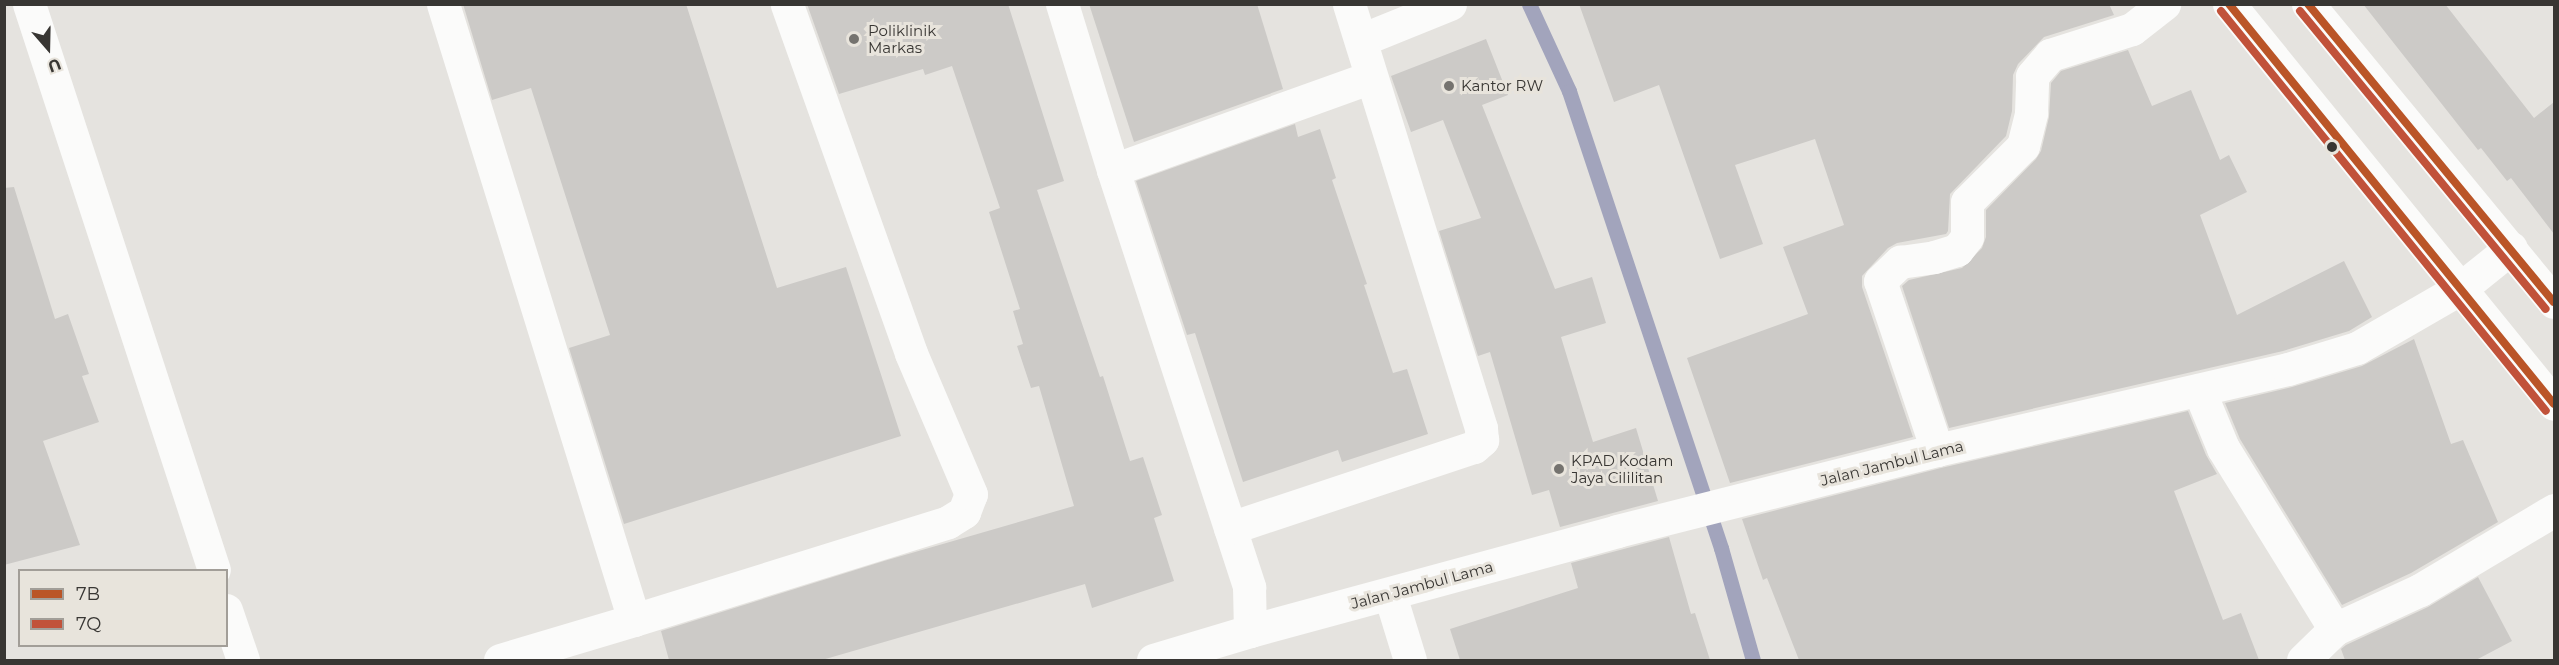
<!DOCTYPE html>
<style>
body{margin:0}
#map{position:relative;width:2559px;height:665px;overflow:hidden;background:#e5e3df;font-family:Montserrat,sans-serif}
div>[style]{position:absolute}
.stream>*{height:15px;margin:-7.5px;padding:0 7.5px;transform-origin:7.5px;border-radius:7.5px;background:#a2a4bc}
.building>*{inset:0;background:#cccac7}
.minor>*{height:33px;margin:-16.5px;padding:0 16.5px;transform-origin:16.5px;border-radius:16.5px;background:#fbfbfa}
.major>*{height:33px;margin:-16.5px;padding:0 16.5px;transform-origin:16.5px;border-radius:16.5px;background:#fbfbfa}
.bus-1>*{height:8px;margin:-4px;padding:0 4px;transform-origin:4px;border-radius:4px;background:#ba5527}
.bus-2>*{height:8px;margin:-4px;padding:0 4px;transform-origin:4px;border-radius:4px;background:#c1523a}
.dots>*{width:16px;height:16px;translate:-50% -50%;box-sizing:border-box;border:3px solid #e8e4dc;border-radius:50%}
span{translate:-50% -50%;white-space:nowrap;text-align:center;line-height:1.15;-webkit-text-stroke:6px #e8e4dc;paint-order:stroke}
.poi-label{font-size:15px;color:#383633}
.left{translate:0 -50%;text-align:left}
.street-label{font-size:15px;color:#383633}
.frame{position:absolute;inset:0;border:6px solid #383633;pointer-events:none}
.legend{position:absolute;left:18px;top:569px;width:210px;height:78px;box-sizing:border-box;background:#e8e4dc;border:2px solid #a29e98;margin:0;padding:8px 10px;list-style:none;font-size:18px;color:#383633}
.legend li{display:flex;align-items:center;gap:12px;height:30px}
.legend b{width:30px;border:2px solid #a29e98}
.north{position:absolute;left:18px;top:18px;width:60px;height:60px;-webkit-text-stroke:4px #e8e4dc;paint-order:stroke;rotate:160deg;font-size:16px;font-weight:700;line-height:24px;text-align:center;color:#383633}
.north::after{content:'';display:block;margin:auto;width:21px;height:27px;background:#383633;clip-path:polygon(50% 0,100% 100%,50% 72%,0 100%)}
</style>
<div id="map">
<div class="stream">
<div style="left:1529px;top:4px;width:96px;rotate:65.3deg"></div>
<div style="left:1569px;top:91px;width:482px;rotate:71.6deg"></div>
<div style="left:1721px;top:548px;width:116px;rotate:74.1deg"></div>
</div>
<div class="building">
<div style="clip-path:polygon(463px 4px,686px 4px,777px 288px,846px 267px,901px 436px,624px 524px,569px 348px,610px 335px,531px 88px,492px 100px)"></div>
<div style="clip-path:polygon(807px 4px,1008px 4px,1064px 181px,1037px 190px,1100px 377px,1103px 376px,1130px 461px,1143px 457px,1162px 515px,1154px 518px,1174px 581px,1092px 608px,1085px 584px,822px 660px,669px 660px,661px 631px,884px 561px,1074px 506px,1039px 386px,1031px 388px,1017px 346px,1023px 344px,1013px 311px,1020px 309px,989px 212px,1000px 208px,952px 66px,925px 75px,923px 69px,839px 94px)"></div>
<div style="clip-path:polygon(1089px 4px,1257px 4px,1283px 89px,1134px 142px)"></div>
<div style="clip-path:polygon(1579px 4px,2109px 4px,2114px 15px,2044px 37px,2018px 64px,2013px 75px,2012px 111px,2006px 136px,1950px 194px,1948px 231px,1946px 234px,1897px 243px,1888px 248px,1862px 276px,1862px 287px,1913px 437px,1730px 483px,1687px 358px,1808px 314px,1783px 247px,1844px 225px,1815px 139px,1735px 165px,1763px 244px,1720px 259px,1659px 85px,1614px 102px)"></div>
<div style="clip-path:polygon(2363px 4px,2445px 4px,2534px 118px,2554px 102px,2554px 234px,2511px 178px,2507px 181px,2481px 148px,2478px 150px)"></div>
<div style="clip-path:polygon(1486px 39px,1508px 95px,1482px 105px,1555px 289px,1592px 277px,1606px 323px,1561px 337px,1593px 442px,1636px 428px,1658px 501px,1560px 527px,1549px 490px,1532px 495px,1490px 352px,1478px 356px,1439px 231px,1481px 218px,1443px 120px,1411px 132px,1391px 76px)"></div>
<div style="clip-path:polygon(2128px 50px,2152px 106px,2191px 90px,2220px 160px,2229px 155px,2247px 192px,2200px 215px,2237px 315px,2344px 261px,2372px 317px,2349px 331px,2283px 351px,1949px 428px,1902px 286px,1909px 280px,1962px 268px,1982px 248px,1986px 237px,1986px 210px,2036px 159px,2041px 151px,2049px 117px,2051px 83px,2061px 71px)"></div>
<div style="clip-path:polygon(1295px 124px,1298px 137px,1320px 129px,1336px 178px,1332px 180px,1367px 284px,1364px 285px,1393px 373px,1407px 369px,1428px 434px,1342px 462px,1338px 450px,1243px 482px,1195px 333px,1187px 335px,1136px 181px)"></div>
<div style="clip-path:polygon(14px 187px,55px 319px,68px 314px,89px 374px,82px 376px,99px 422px,43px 441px,80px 545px,4px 565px,4px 188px)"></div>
<div style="clip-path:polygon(2414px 339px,2451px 444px,2463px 440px,2498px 522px,2411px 573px,2342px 605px,2240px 439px,2225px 403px,2292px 387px,2362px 366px)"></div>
<div style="clip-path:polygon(2188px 411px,2206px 455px,2217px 474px,2174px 491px,2223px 620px,2241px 613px,2259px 660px,1799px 660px,1767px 578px,1763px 580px,1742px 519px,1941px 468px)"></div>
<div style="clip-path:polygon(1669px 537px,1691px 614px,1695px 613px,1710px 660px,1460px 660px,1450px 629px,1578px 588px,1571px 563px)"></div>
<div style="clip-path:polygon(2478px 577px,2512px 641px,2476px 660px,2345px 660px,2341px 649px,2346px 645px,2428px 607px)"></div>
</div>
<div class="minor">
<div style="left:29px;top:4px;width:595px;rotate:71.9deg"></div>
<div style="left:443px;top:4px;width:645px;rotate:72.77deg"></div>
<div style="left:634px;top:620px;width:329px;rotate:-17.3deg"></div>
<div style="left:948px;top:522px;width:19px;rotate:-32deg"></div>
<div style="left:964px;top:512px;width:19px;rotate:-69deg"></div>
<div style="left:971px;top:494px;width:153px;rotate:-113.1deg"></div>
<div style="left:911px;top:353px;width:370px;rotate:-109.6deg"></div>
<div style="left:1062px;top:4px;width:174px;rotate:72.9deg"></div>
<div style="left:1113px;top:170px;width:439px;rotate:71.9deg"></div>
<div style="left:1249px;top:587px;width:44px;rotate:88.7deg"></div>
<div style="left:1361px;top:40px;width:96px;rotate:-22deg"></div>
<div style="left:1113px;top:170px;width:274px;rotate:-19.8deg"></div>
<div style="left:2199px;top:390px;width:63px;rotate:67.5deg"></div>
<div style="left:2223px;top:448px;width:213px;rotate:58.3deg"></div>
<div style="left:1937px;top:450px;width:178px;rotate:-108.6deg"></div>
<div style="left:1880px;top:281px;width:28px;rotate:-44deg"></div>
<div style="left:1900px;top:262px;width:34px;rotate:-8deg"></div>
<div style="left:1934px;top:257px;width:24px;rotate:-17deg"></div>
<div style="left:1957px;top:250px;width:16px;rotate:-52deg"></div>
<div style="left:1967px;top:237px;width:35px;rotate:-90deg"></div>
<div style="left:1967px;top:202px;width:79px;rotate:-45deg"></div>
<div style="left:2023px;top:146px;width:34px;rotate:-76deg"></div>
<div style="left:2031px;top:113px;width:37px;rotate:-88deg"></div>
<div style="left:2032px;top:76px;width:28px;rotate:-49deg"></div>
<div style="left:2050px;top:55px;width:86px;rotate:-17.6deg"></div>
<div style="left:2132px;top:29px;width:41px;rotate:-38deg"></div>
<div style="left:1230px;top:528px;width:257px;rotate:-18.4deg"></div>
<div style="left:1474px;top:447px;width:11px;rotate:-41deg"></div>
<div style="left:1482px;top:440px;width:12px;rotate:-95deg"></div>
<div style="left:1481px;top:428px;width:444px;rotate:-107.3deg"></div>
<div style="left:1390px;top:595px;width:68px;rotate:72.9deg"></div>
<div style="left:226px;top:610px;width:53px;rotate:71.2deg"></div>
<div style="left:500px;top:660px;width:140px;rotate:-16.6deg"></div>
<div style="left:1153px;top:660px;width:101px;rotate:-16.6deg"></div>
<div style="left:1250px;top:631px;width:380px;rotate:-15.2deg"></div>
<div style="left:1617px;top:531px;width:330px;rotate:-14.2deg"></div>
<div style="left:1937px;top:450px;width:360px;rotate:-13deg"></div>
<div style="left:2288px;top:369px;width:72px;rotate:-16.9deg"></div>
<div style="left:2357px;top:348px;width:120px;rotate:-30deg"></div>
<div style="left:2461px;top:288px;width:64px;rotate:-38.7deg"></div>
<div style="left:2303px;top:660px;width:45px;rotate:-44.1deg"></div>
<div style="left:2335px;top:629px;width:94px;rotate:-24.6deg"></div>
<div style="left:2420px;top:590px;width:156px;rotate:-30.8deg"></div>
</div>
<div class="major">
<div style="left:2229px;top:4px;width:515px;rotate:50.91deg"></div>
<div style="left:2308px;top:4px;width:386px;rotate:50.5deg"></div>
</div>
<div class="bus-1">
<div style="left:2229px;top:4px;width:515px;rotate:50.91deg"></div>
<div style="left:2308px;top:4px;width:386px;rotate:50.5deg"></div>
</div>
<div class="bus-2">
<div style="left:2221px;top:11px;width:515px;rotate:50.91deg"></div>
<div style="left:2300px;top:11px;width:386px;rotate:50.5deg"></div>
</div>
<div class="dots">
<div style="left:854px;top:39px;background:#75736f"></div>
<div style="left:1449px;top:86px;background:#75736f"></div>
<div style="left:2332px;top:147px;background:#383633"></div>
<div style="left:1559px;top:469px;background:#75736f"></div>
</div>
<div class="poi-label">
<span class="left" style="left:868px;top:39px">Poliklinik<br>Markas</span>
<span class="left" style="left:1461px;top:86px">Kantor RW</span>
<span class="left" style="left:1571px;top:469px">KPAD Kodam<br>Jaya Cililitan</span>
</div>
<div class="street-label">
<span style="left:1892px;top:463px;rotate:-14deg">Jalan Jambul Lama</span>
<span style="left:1422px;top:585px;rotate:-15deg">Jalan Jambul Lama</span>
</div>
<div class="frame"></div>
<ul class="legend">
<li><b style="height:8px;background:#ba5527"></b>7B</li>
<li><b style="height:8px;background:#c1523a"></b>7Q</li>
</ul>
<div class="north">U</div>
</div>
